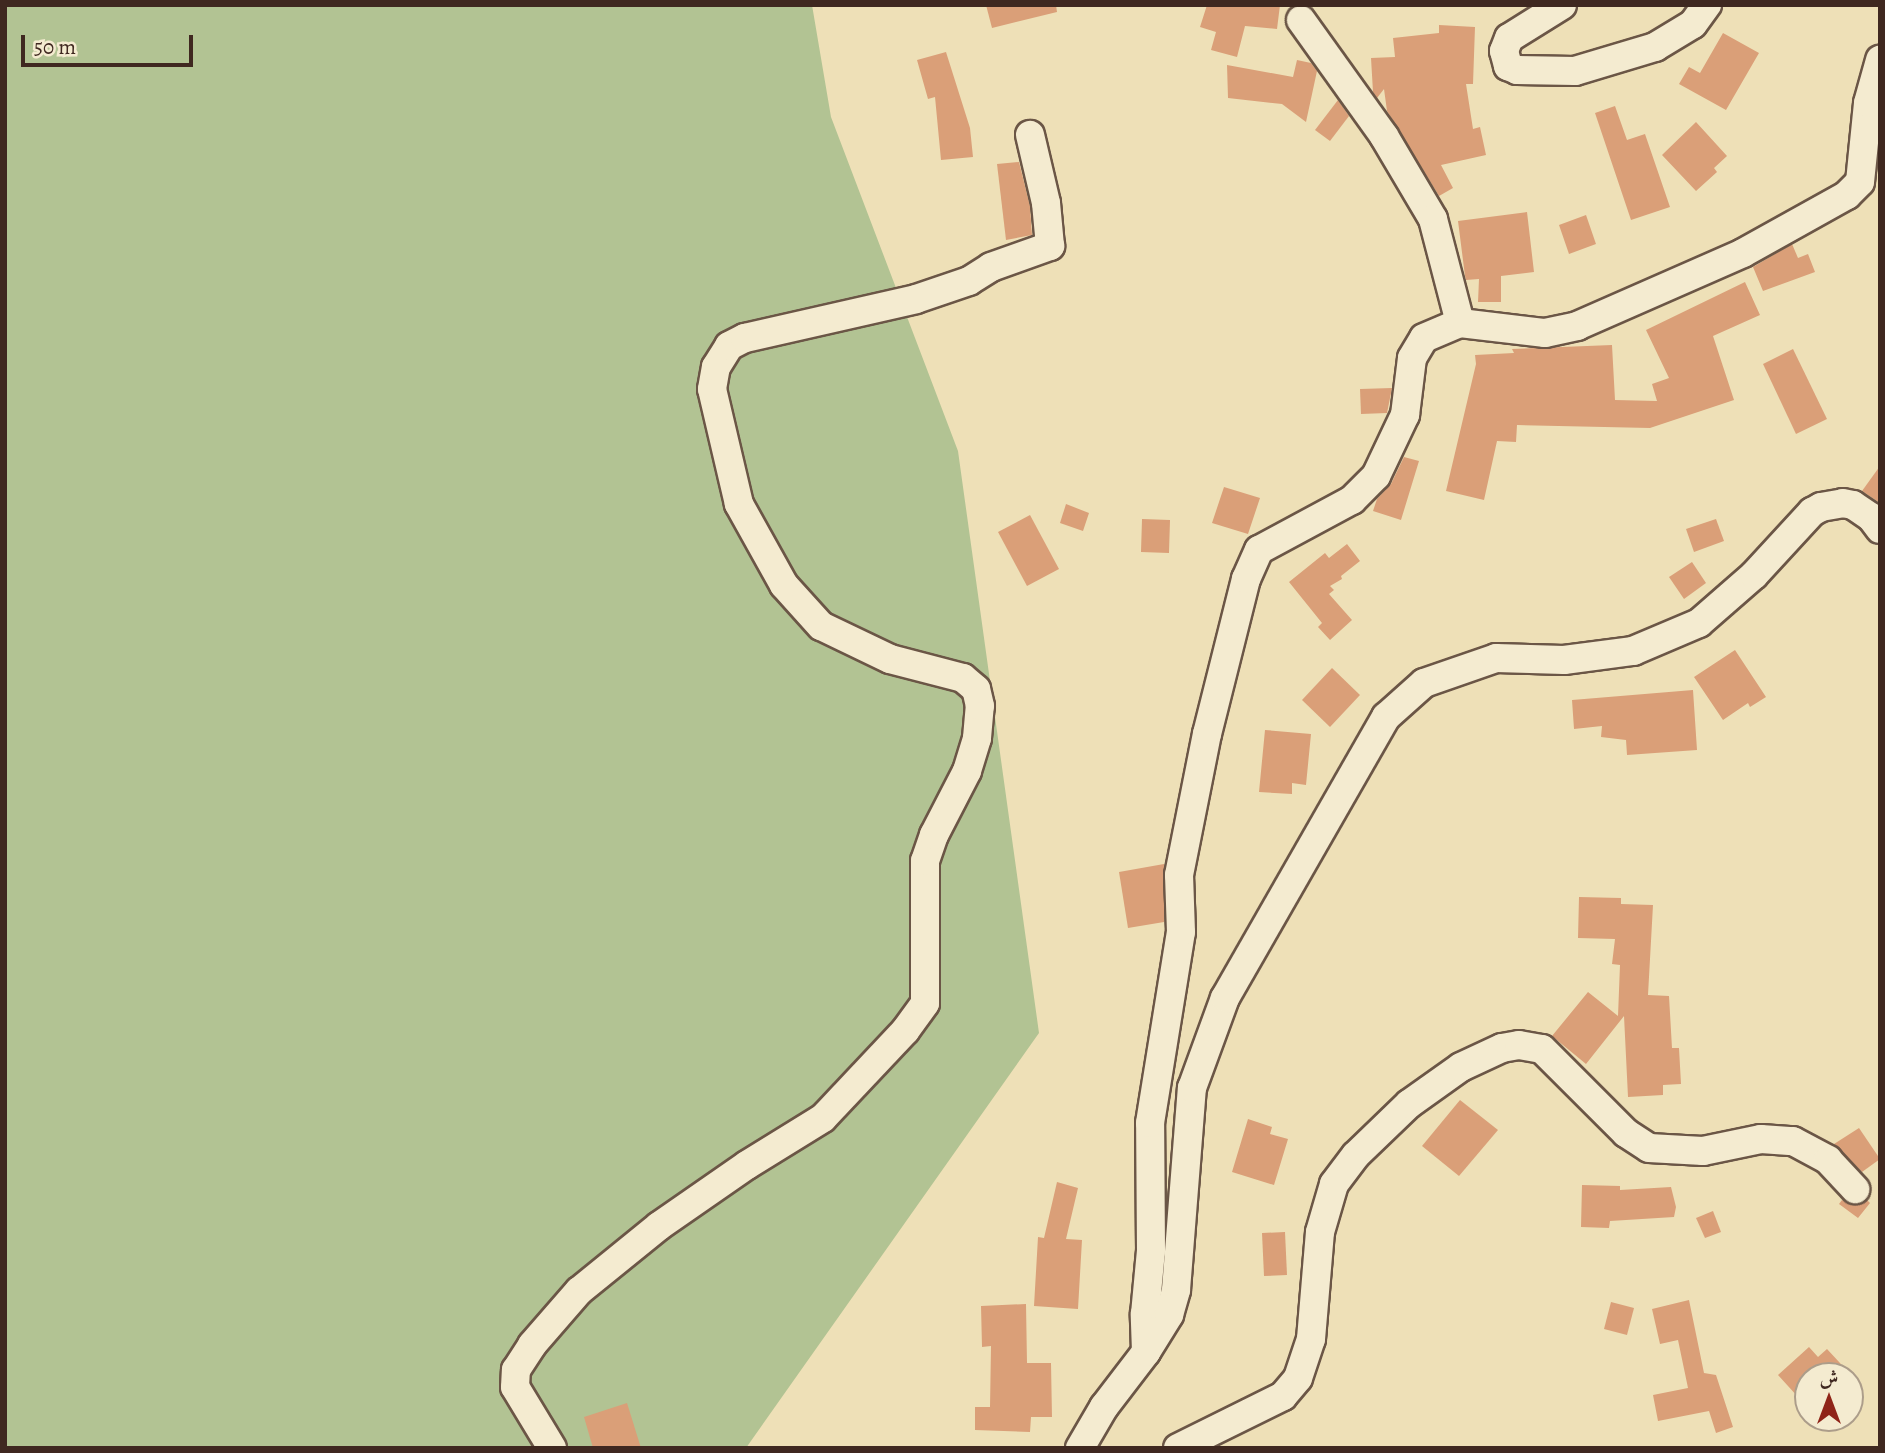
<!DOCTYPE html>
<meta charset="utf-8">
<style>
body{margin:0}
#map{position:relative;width:1885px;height:1453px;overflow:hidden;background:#eee0b7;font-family:Alegreya,Amiri,serif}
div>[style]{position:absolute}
.green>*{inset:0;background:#b2c393}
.building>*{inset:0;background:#da9f78}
.roads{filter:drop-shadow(2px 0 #6b5646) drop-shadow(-2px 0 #6b5646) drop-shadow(0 2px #6b5646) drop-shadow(0 -2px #6b5646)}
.minor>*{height:28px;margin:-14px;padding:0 14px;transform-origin:14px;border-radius:14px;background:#f4ebd0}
span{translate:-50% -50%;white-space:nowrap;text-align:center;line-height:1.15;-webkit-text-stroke:7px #f4ebd0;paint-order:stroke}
.frame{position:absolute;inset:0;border:7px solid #3f2820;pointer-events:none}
.north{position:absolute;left:1794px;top:1362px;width:70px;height:70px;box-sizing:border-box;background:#f4ebd0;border:2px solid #ac9d8a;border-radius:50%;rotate:0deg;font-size:19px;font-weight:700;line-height:28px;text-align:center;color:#3f2820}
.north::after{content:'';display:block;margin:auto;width:24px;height:32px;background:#8f2418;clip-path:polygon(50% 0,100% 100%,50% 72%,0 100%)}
.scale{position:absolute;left:21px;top:35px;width:172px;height:32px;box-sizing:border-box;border:4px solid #3f2820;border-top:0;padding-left:9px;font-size:21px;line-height:24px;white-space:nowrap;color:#3f2820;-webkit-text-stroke:5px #f4ebd0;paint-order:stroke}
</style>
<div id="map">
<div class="green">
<div style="clip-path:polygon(5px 5px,812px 5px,831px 117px,958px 451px,1039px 1033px,746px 1448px,5px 1448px)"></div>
</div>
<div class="building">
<div style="clip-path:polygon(986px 5px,1056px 5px,1057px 12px,992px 28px)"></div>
<div style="clip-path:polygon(1207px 5px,1280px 5px,1277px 29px,1245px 26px,1237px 57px,1211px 50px,1216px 32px,1200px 27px)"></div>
<div style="clip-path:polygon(1439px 25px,1475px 27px,1473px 84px,1466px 84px,1473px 129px,1480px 127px,1486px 155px,1441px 165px,1453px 188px,1439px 196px,1387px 111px,1384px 89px,1377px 98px,1373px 92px,1371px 58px,1395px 57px,1393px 38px,1439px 33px)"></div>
<div style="clip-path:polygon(1723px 33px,1759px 53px,1726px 110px,1679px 84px,1689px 67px,1700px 73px)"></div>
<div style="clip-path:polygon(946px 52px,970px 128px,973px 157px,941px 160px,935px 97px,928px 99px,917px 60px)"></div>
<div style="clip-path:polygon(1297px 60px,1311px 63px,1317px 71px,1306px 122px,1282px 104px,1228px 98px,1227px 65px,1293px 77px)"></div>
<div style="clip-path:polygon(1338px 100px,1349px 116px,1330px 141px,1315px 130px)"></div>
<div style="clip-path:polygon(1615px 106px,1627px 140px,1645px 134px,1670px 207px,1631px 220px,1595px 113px)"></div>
<div style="clip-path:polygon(1696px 122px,1727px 156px,1714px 168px,1717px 172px,1696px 191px,1662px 155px)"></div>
<div style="clip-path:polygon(1019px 162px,1030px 206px,1032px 235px,1006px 240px,997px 164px)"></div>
<div style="clip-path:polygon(1527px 212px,1534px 272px,1501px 276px,1501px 302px,1478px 302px,1479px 279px,1466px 280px,1465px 276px,1458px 221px)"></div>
<div style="clip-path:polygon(1586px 215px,1596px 244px,1569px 254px,1559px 225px)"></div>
<div style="clip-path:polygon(1792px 244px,1798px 258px,1808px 254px,1815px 272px,1763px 291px,1753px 267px)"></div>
<div style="clip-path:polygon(1745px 282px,1760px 315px,1713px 336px,1734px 400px,1650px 428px,1517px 425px,1516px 442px,1497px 441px,1484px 500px,1446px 491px,1476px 364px,1475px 355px,1514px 353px,1512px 349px,1612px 345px,1615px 400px,1657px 401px,1652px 384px,1669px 378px,1646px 330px)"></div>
<div style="clip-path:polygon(1793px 349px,1827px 419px,1796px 434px,1763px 364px)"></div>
<div style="clip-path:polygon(1392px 388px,1387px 413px,1361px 414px,1360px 389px)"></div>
<div style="clip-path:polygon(1404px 457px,1419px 461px,1401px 520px,1373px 511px,1377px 499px,1391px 484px)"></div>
<div style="clip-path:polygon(1880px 466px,1880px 503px,1862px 491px)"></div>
<div style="clip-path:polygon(1224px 487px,1260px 498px,1248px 534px,1212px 523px)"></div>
<div style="clip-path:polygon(1066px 504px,1089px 513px,1083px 531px,1060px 523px)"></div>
<div style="clip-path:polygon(1030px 515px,1059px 569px,1027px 586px,998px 532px)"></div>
<div style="clip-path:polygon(1142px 519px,1170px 520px,1169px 553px,1141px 552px)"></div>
<div style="clip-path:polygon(1716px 519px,1724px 541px,1694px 552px,1686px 529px)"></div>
<div style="clip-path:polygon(1347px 544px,1360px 561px,1341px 576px,1342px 579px,1330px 586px,1334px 590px,1329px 594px,1352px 620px,1330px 640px,1318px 627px,1322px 623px,1289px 582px,1325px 553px,1329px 558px)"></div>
<div style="clip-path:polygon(1692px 562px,1706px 583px,1684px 599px,1669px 577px)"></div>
<div style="clip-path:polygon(1735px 650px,1766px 697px,1750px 707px,1748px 703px,1723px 720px,1694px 677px)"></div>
<div style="clip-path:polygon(1332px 668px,1360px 695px,1330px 727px,1302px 700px)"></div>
<div style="clip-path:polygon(1693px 690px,1697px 750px,1627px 755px,1626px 740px,1601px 737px,1602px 726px,1574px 729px,1572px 700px)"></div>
<div style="clip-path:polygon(1265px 730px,1311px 734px,1306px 785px,1292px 783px,1292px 794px,1259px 792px)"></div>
<div style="clip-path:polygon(1164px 864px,1164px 922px,1128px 928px,1119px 872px)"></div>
<div style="clip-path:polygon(1579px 897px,1621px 898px,1621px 904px,1653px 905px,1648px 995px,1669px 996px,1672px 1048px,1679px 1048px,1681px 1084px,1663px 1085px,1663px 1095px,1628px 1097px,1624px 1016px,1586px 1064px,1552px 1036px,1588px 992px,1618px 1016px,1620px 965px,1612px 964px,1615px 939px,1578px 938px)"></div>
<div style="clip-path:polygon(1460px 1100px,1498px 1130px,1459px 1176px,1422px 1146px)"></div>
<div style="clip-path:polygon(1248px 1119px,1272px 1127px,1270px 1134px,1288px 1139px,1274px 1185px,1232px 1172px)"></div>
<div style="clip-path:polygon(1859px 1128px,1880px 1159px,1862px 1172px,1834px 1144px)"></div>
<div style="clip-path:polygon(1057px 1182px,1078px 1188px,1066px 1239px,1082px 1240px,1078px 1309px,1034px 1306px,1038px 1237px,1044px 1238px)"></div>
<div style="clip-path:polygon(1582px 1185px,1620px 1186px,1620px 1190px,1671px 1187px,1676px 1207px,1674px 1217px,1610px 1221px,1609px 1228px,1581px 1227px)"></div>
<div style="clip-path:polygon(1842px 1200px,1851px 1205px,1867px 1200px,1870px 1203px,1858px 1218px,1839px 1204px)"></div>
<div style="clip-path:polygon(1713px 1211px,1721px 1232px,1705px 1238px,1696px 1218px)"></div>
<div style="clip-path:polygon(1285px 1232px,1287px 1275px,1264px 1276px,1262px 1233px)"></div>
<div style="clip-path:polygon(1689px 1300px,1704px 1373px,1716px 1375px,1733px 1427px,1716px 1433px,1709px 1411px,1658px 1421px,1653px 1395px,1688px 1388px,1678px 1340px,1660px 1344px,1652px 1309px)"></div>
<div style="clip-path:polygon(1611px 1302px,1634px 1308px,1627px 1335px,1604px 1329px)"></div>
<div style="clip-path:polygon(1026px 1304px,1027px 1363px,1051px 1363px,1052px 1417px,1031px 1417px,1030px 1432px,975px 1430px,975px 1407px,990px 1407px,991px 1346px,982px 1347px,981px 1306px)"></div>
<div style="clip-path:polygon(1809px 1347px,1818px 1357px,1827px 1349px,1852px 1376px,1808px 1376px,1808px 1408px,1778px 1375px)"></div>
<div style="clip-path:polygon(627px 1403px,641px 1448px,593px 1448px,584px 1417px)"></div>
</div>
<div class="roads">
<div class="minor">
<div style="left:1562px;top:5px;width:62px;rotate:148.1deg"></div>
<div style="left:1509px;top:38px;width:14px;rotate:111deg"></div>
<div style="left:1504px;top:51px;width:16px;rotate:75deg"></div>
<div style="left:1508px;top:66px;width:10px;rotate:24deg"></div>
<div style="left:1517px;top:70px;width:58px;rotate:1deg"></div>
<div style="left:1575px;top:71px;width:84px;rotate:-16.7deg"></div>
<div style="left:1655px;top:47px;width:44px;rotate:-31.2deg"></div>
<div style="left:1693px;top:24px;width:24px;rotate:-54deg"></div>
<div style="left:1301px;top:20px;width:143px;rotate:54.4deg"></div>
<div style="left:1384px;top:136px;width:96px;rotate:59.4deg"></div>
<div style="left:1433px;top:219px;width:107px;rotate:75.4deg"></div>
<div style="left:1146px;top:1352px;width:38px;rotate:-92deg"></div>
<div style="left:1145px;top:1314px;width:63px;rotate:-84.6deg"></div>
<div style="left:1151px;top:1251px;width:128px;rotate:-90.4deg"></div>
<div style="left:1150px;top:1123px;width:193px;rotate:-80.8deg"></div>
<div style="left:1181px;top:932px;width:57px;rotate:-92deg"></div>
<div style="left:1179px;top:875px;width:144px;rotate:-78.8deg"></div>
<div style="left:1207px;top:734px;width:160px;rotate:-75.9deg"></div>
<div style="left:1246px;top:579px;width:32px;rotate:-66deg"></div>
<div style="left:1259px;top:550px;width:106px;rotate:-28.3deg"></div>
<div style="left:1352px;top:500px;width:34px;rotate:-45deg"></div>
<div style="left:1376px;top:476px;width:68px;rotate:-64.6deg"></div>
<div style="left:1405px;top:415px;width:57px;rotate:-83deg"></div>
<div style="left:1412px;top:358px;width:23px;rotate:-59deg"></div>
<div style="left:1424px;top:338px;width:39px;rotate:-23deg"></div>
<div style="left:1460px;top:323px;width:86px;rotate:6.7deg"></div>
<div style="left:1545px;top:333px;width:33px;rotate:-12deg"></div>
<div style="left:1577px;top:326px;width:181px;rotate:-23.7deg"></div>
<div style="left:1743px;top:253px;width:119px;rotate:-29.1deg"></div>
<div style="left:1847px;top:195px;width:18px;rotate:-45deg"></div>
<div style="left:1860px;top:182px;width:79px;rotate:-84.2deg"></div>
<div style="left:1868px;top:103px;width:45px;rotate:-74.4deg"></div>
<div style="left:552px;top:1448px;width:71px;rotate:-121.2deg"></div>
<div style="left:515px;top:1387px;width:17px;rotate:-87deg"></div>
<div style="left:516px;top:1370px;width:30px;rotate:-57deg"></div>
<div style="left:532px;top:1345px;width:72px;rotate:-49deg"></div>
<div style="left:579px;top:1291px;width:103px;rotate:-39.1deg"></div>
<div style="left:659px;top:1226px;width:107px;rotate:-34.7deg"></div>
<div style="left:747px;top:1165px;width:89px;rotate:-31.7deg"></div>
<div style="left:823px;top:1118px;width:120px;rotate:-46.7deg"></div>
<div style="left:905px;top:1031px;width:34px;rotate:-54deg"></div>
<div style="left:925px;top:1003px;width:142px;rotate:-90deg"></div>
<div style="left:925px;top:861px;width:28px;rotate:-71deg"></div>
<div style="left:934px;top:835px;width:72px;rotate:-62.7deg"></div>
<div style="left:967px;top:771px;width:34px;rotate:-73deg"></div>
<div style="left:977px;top:738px;width:32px;rotate:-85deg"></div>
<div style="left:980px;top:706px;width:17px;rotate:-103deg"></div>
<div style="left:976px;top:689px;width:17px;rotate:-140deg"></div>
<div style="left:963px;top:678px;width:75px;rotate:-165.4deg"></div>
<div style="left:890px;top:659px;width:76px;rotate:-154.4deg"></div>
<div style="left:821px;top:626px;width:55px;rotate:-132.1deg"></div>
<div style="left:784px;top:585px;width:93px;rotate:-119.1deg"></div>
<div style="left:739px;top:504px;width:118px;rotate:-103.2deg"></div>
<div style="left:712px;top:389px;width:22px;rotate:-80deg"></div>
<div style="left:716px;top:367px;width:25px;rotate:-58deg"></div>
<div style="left:729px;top:346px;width:18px;rotate:-27deg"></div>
<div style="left:745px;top:338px;width:175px;rotate:-12.8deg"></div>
<div style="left:916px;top:299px;width:56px;rotate:-18.8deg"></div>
<div style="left:969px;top:281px;width:26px;rotate:-32deg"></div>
<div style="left:991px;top:267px;width:63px;rotate:-19.6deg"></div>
<div style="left:1050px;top:246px;width:43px;rotate:-95.3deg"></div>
<div style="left:1046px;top:203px;width:70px;rotate:-103.2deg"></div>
<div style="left:1080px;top:1448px;width:48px;rotate:-59.7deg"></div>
<div style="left:1104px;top:1407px;width:69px;rotate:-52.6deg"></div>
<div style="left:1146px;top:1352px;width:44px;rotate:-58.1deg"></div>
<div style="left:1169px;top:1315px;width:26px;rotate:-74deg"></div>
<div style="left:1176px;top:1290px;width:203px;rotate:-85.5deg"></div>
<div style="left:1192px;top:1088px;width:96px;rotate:-69.9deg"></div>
<div style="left:1225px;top:998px;width:324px;rotate:-60.2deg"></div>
<div style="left:1386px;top:717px;width:51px;rotate:-41.8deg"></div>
<div style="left:1424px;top:683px;width:76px;rotate:-19.1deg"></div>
<div style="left:1496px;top:658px;width:68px;rotate:1.7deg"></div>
<div style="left:1564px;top:660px;width:70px;rotate:-7.4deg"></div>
<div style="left:1633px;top:651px;width:72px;rotate:-23deg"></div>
<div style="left:1699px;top:623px;width:73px;rotate:-41.1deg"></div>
<div style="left:1754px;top:575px;width:86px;rotate:-47.4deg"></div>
<div style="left:1812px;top:512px;width:10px;rotate:-29deg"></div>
<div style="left:1821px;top:507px;width:22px;rotate:-10deg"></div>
<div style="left:1843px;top:503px;width:10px;rotate:11deg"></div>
<div style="left:1853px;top:505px;width:22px;rotate:34deg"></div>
<div style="left:1871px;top:517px;width:15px;rotate:53deg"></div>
<div style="left:1178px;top:1448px;width:117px;rotate:-26.3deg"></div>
<div style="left:1283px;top:1396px;width:23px;rotate:-50deg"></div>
<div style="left:1298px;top:1378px;width:41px;rotate:-71.6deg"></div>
<div style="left:1311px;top:1339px;width:107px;rotate:-85.2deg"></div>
<div style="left:1320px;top:1232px;width:50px;rotate:-73.7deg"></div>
<div style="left:1334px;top:1184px;width:36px;rotate:-53deg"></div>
<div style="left:1356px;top:1155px;width:74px;rotate:-43.9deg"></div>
<div style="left:1409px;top:1104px;width:64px;rotate:-35.4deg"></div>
<div style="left:1461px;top:1067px;width:45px;rotate:-24.9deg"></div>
<div style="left:1502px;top:1048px;width:17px;rotate:-10deg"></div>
<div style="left:1519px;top:1045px;width:23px;rotate:10deg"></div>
<div style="left:1542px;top:1049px;width:119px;rotate:45deg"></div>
<div style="left:1626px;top:1133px;width:27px;rotate:33deg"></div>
<div style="left:1649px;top:1148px;width:54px;rotate:3.2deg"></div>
<div style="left:1703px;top:1151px;width:59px;rotate:-11.7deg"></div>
<div style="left:1761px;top:1139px;width:32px;rotate:4deg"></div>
<div style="left:1793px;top:1141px;width:40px;rotate:28deg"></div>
<div style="left:1828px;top:1160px;width:40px;rotate:47deg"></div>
</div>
</div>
<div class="frame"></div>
<div class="north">ش</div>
<div class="scale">50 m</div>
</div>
